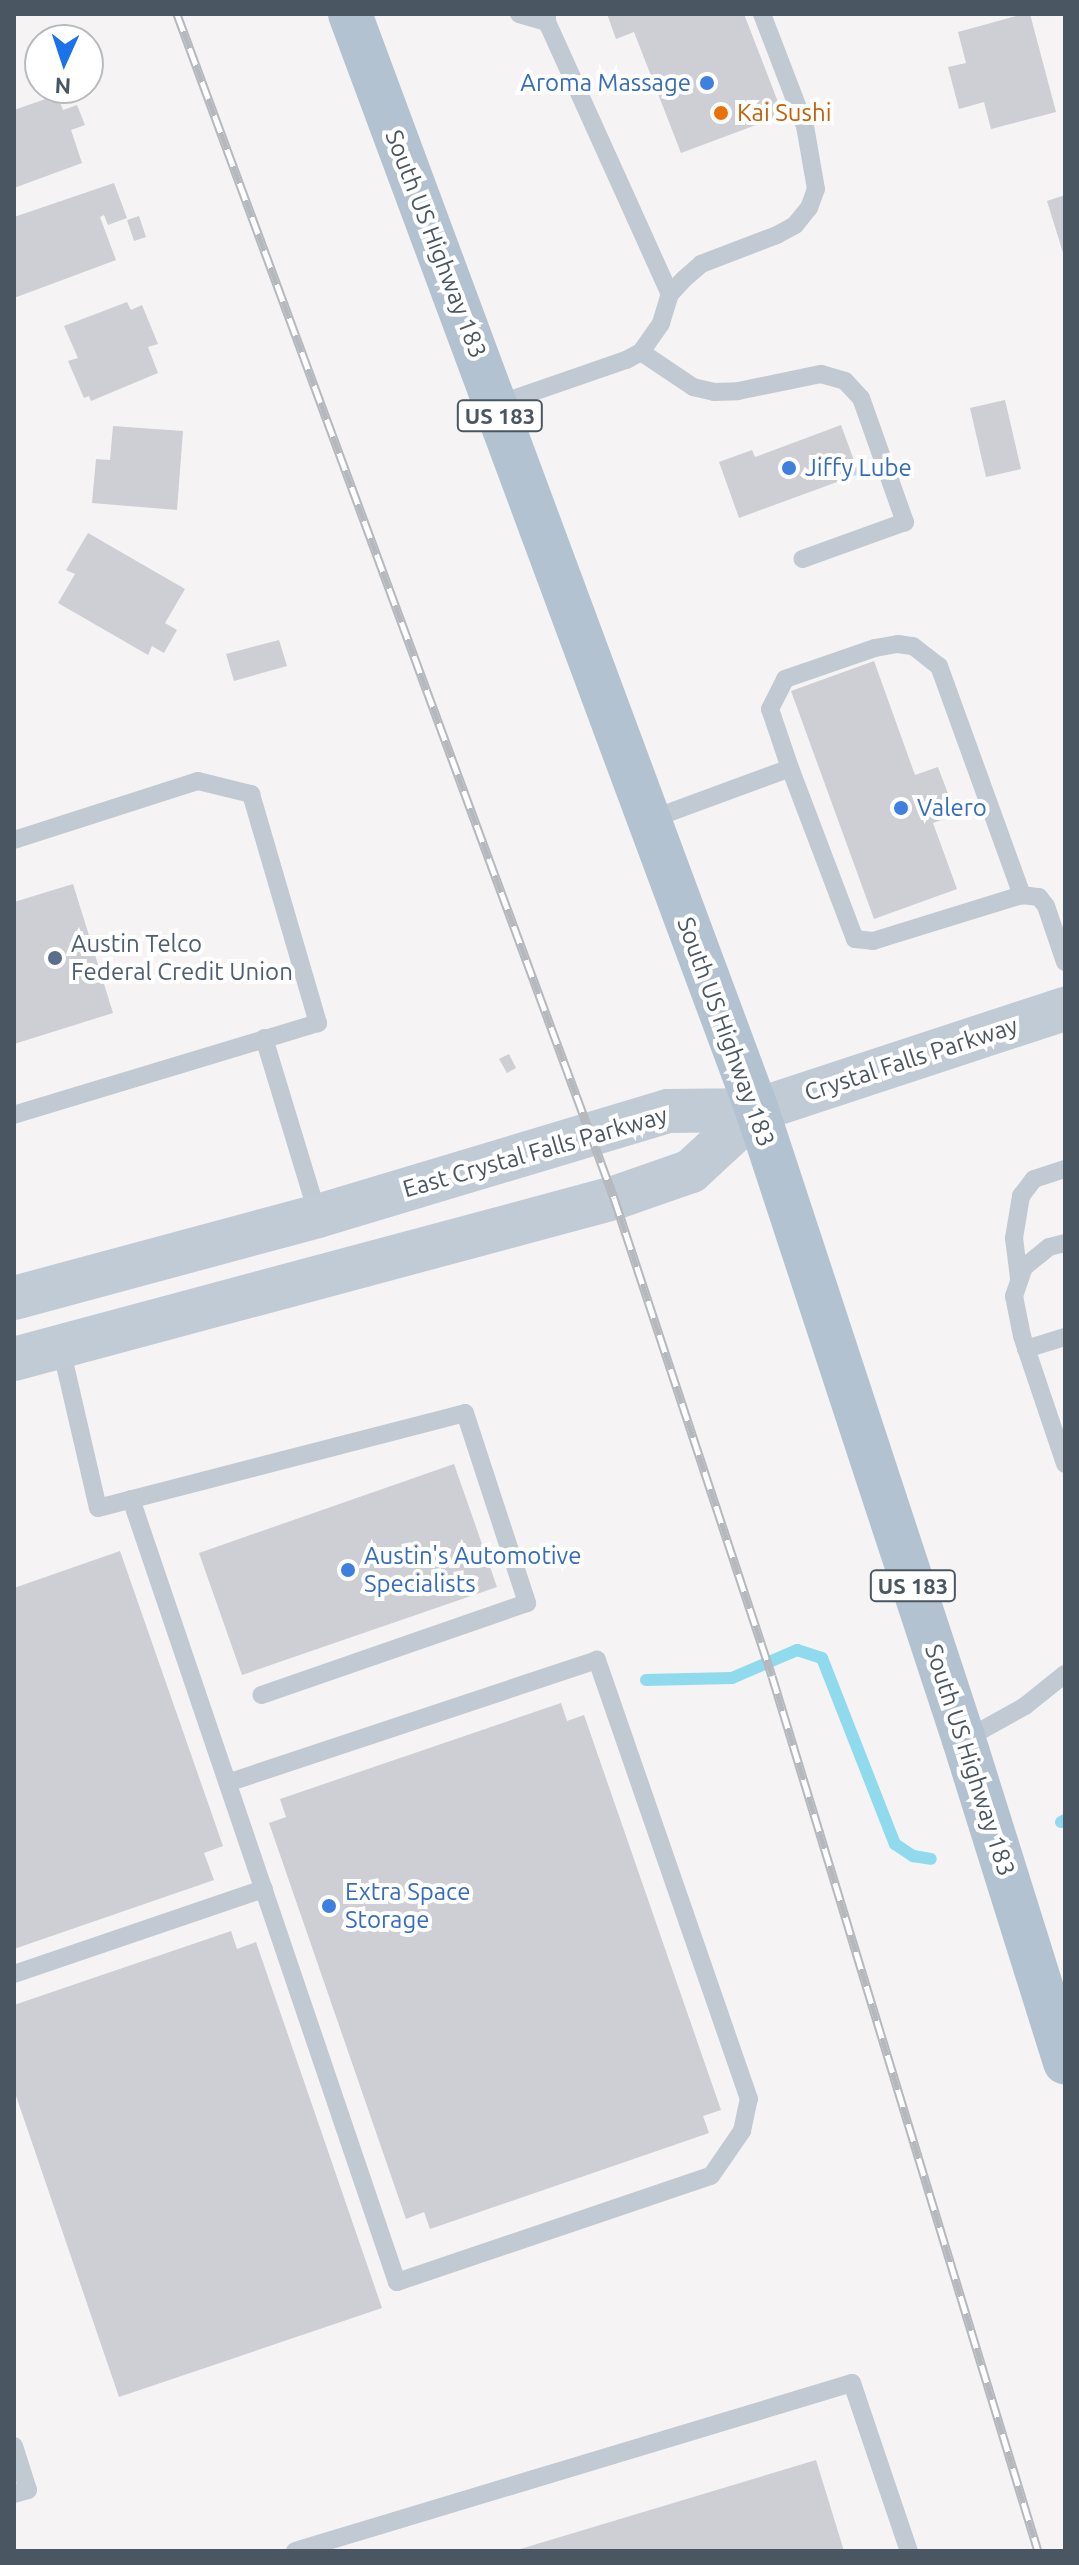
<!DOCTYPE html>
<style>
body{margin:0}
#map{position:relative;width:1079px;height:2565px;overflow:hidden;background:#f5f3f3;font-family:Ubuntu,sans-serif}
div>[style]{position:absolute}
.stream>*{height:12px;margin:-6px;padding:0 6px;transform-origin:6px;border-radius:6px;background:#90daee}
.building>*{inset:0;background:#cdcfd5}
.service>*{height:18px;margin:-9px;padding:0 9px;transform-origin:9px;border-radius:9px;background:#c1cad2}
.secondary>*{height:44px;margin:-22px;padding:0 22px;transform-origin:22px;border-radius:22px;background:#c1cbd6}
.primary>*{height:44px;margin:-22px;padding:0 22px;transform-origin:22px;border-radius:22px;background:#b3c2d1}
.rail>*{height:9px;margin-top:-4.5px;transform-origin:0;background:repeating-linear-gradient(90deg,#fff 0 18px,#b5b8bd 0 36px);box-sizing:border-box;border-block:2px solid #b5b8bd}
.dots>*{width:22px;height:22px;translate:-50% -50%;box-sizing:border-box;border:4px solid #fff;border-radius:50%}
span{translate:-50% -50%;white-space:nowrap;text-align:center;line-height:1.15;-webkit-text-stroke:8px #fff;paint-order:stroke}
.shield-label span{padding:2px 6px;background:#fff;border:2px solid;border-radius:6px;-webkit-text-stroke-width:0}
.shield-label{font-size:22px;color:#4a5661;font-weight:700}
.shop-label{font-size:24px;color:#366cbe}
.right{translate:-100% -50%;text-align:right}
.left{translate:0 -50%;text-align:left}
.food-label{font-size:24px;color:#c56008}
.street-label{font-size:24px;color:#4a5661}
.service-label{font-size:24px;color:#4e5e75}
.frame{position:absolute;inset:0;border:16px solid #4a5661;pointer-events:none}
.north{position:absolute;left:24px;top:24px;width:80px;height:80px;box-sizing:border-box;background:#fff;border:2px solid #b7bbc0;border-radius:50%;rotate:183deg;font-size:22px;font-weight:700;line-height:32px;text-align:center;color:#4a5661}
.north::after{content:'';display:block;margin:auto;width:28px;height:36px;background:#1a73e8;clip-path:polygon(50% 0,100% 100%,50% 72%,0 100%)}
</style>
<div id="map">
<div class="stream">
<div style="left:646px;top:1680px;width:86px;rotate:-1.3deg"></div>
<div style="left:732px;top:1678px;width:71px;rotate:-23.3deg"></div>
<div style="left:797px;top:1650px;width:26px;rotate:18deg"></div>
<div style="left:822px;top:1658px;width:200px;rotate:68.6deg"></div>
<div style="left:895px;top:1844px;width:22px;rotate:34deg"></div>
<div style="left:913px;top:1856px;width:18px;rotate:9deg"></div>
<div style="left:1061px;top:1822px;width:4px;rotate:-27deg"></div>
</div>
<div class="building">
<div style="clip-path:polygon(607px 14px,744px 14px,783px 115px,681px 153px,634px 32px,616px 39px)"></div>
<div style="clip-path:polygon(1023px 14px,1030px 14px,1056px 112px,991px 129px,984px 102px,959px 109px,948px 67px,966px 63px,958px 32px)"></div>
<div style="clip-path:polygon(57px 95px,63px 110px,77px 105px,85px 125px,71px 130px,82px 163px,14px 188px,14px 110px)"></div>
<div style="clip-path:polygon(114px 183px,127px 218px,108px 225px,104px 215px,100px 217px,116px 260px,14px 298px,14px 217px)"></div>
<div style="clip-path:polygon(1065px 195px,1065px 256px,1064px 256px,1047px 201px)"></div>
<div style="clip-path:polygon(139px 216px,146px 237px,134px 241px,127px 220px)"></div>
<div style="clip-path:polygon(127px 302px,131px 310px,142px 305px,158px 344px,148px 347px,158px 373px,91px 401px,89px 396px,84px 398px,68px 361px,78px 358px,64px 326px)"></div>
<div style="clip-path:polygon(1005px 400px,1021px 469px,986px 477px,970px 408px)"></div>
<div style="clip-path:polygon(841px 425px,859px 474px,739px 518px,719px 462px,752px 450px,755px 457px)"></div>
<div style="clip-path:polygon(113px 426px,183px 431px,177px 510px,92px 503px,96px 459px,110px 460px)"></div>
<div style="clip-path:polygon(88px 533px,185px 589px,165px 623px,177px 630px,164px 653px,152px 646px,148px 655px,58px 603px,75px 574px,66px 570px)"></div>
<div style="clip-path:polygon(279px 640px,287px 666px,234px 681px,226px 654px)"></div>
<div style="clip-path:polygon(874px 661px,915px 775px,938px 767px,956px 815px,933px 823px,957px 889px,874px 919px,791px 691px)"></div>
<div style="clip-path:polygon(73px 884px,113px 1013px,14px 1044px,14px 902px)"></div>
<div style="clip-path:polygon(509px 1054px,516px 1068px,507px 1073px,499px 1059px)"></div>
<div style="clip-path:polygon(454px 1464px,497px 1587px,242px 1675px,199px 1553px)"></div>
<div style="clip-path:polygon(120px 1551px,223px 1846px,204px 1853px,214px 1880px,14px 1949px,14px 1588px)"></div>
<div style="clip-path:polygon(561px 1703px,567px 1721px,584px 1715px,721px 2110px,703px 2116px,709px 2133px,430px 2229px,424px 2212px,406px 2219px,269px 1823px,286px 1817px,280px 1799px)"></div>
<div style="clip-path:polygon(231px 1931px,237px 1949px,256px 1942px,382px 2308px,119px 2397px,14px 2090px,14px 2005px)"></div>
<div style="clip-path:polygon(816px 2460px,844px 2551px,517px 2551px,517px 2550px)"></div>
</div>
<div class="service">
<div style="left:519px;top:14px;width:29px;rotate:16deg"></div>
<div style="left:547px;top:14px;width:8px;rotate:90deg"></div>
<div style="left:547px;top:22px;width:299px;rotate:65.7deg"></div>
<div style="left:641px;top:352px;width:63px;rotate:33.9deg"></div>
<div style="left:693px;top:387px;width:22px;rotate:13deg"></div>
<div style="left:714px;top:392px;width:24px;rotate:-2deg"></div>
<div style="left:738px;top:391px;width:85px;rotate:-11.6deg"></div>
<div style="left:821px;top:374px;width:25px;rotate:16deg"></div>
<div style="left:845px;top:381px;width:23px;rotate:47deg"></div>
<div style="left:861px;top:398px;width:132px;rotate:70.5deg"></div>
<div style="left:905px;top:522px;width:109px;rotate:160.2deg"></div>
<div style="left:496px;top:405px;width:138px;rotate:-19.1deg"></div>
<div style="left:626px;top:360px;width:17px;rotate:-28deg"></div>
<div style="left:641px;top:352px;width:35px;rotate:-55deg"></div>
<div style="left:661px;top:323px;width:30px;rotate:-73deg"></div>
<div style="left:670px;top:294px;width:21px;rotate:-47deg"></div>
<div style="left:684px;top:279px;width:23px;rotate:-41deg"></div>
<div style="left:701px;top:264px;width:81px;rotate:-20.9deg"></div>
<div style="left:777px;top:235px;width:21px;rotate:-29deg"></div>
<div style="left:795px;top:225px;width:22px;rotate:-51deg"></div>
<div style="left:809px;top:208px;width:20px;rotate:-70deg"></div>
<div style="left:816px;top:189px;width:64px;rotate:-99.9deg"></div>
<div style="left:805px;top:126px;width:120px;rotate:-111deg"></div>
<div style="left:790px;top:768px;width:62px;rotate:-108.7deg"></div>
<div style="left:770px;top:709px;width:34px;rotate:-63deg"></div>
<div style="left:785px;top:679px;width:95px;rotate:-19deg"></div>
<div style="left:875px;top:648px;width:23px;rotate:-10deg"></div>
<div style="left:898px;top:644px;width:15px;rotate:8deg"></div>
<div style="left:913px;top:646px;width:33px;rotate:38deg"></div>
<div style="left:939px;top:666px;width:244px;rotate:70.1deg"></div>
<div style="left:649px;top:820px;width:150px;rotate:-20.2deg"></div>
<div style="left:790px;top:768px;width:183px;rotate:69.2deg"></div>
<div style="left:855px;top:939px;width:18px;rotate:6deg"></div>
<div style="left:873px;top:941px;width:156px;rotate:-17.2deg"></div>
<div style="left:1022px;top:895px;width:17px;rotate:7deg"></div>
<div style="left:1039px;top:897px;width:11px;rotate:52deg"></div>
<div style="left:1046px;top:906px;width:59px;rotate:71.3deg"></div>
<div style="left:14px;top:840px;width:193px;rotate:-17.8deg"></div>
<div style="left:198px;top:781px;width:55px;rotate:13.8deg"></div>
<div style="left:251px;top:794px;width:239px;rotate:73.7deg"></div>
<div style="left:318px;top:1023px;width:318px;rotate:163.2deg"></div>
<div style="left:264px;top:1038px;width:186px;rotate:73.1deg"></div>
<div style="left:1065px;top:1243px;width:16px;rotate:166deg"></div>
<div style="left:1049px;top:1247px;width:32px;rotate:141deg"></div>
<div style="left:1024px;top:1267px;width:31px;rotate:109deg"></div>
<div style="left:1014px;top:1296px;width:41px;rotate:78.7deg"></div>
<div style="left:1022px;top:1336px;width:135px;rotate:71.4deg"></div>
<div style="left:1019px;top:1278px;width:40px;rotate:-97.1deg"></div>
<div style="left:1014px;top:1238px;width:43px;rotate:-80.5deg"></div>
<div style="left:1021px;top:1196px;width:21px;rotate:-53deg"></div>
<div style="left:1034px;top:1179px;width:33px;rotate:-18deg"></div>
<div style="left:61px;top:1348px;width:164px;rotate:77deg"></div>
<div style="left:98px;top:1508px;width:379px;rotate:-14.5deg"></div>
<div style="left:465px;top:1413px;width:200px;rotate:71.9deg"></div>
<div style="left:527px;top:1603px;width:281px;rotate:160.9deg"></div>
<div style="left:1026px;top:1349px;width:41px;rotate:-17.1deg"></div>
<div style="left:131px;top:1499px;width:827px;rotate:71.24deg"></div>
<div style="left:397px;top:2282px;width:331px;rotate:-18.7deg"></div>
<div style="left:711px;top:2176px;width:55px;rotate:-55.4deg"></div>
<div style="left:742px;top:2131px;width:33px;rotate:-78deg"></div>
<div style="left:749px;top:2099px;width:465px;rotate:-109.1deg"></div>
<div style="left:597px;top:1660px;width:389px;rotate:161.6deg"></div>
<div style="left:964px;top:1740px;width:70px;rotate:-29.1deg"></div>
<div style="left:1025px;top:1706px;width:51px;rotate:-38.7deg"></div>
<div style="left:14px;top:1974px;width:264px;rotate:-18.8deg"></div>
<div style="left:14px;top:2446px;width:46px;rotate:72.3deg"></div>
<div style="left:28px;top:2490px;width:15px;rotate:164deg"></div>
<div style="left:295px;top:2551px;width:582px;rotate:-16.78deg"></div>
<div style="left:852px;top:2383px;width:177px;rotate:71.3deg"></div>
</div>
<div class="secondary">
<div style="left:14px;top:1298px;width:315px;rotate:-15.1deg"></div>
<div style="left:318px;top:1216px;width:365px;rotate:-16.7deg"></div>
<div style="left:668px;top:1111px;width:89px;rotate:-0.6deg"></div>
<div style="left:757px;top:1110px;width:324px;rotate:-18.2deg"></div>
<div style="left:14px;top:1359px;width:621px;rotate:-15.02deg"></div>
<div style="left:614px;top:1198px;width:82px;rotate:-19.3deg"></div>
<div style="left:691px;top:1171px;width:90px;rotate:-42.7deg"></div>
</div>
<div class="primary">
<div style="left:350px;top:14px;width:1169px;rotate:69.63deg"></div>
<div style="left:757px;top:1110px;width:663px;rotate:71.81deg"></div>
<div style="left:964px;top:1740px;width:338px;rotate:72.6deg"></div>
</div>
<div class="rail">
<div style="left:177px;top:14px;width:1262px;rotate:69.74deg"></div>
<div style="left:614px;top:1198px;width:503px;rotate:71.71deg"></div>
<div style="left:772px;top:1676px;width:915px;rotate:73.09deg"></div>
</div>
<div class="dots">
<div style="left:707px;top:83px;background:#3f7fe0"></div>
<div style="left:721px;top:113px;background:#e8710a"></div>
<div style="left:789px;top:468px;background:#3f7fe0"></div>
<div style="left:901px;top:808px;background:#3f7fe0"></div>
<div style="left:55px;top:958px;background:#5c6f8a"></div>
<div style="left:348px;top:1570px;background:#3f7fe0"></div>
<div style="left:329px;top:1906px;background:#3f7fe0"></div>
</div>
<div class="shield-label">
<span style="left:500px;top:416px">US 183</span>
<span style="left:913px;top:1586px">US 183</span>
</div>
<div class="shop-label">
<span class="right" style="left:691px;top:83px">Aroma Massage</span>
<span class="left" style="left:805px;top:468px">Jiffy Lube</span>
<span class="left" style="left:917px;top:808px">Valero</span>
<span class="left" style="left:364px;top:1570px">Austin's Automotive<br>Specialists</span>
<span class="left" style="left:345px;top:1906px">Extra Space<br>Storage</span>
</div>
<div class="food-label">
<span class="left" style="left:737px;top:113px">Kai Sushi</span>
</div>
<div class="street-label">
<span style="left:436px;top:244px;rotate:69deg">South US Highway 183</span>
<span style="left:726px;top:1032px;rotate:70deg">South US Highway 183</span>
<span style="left:911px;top:1059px;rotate:-18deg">Crystal Falls Parkway</span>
<span style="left:535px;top:1152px;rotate:-16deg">East Crystal Falls Parkway</span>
<span style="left:970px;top:1760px;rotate:72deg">South US Highway 183</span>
</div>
<div class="service-label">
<span class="left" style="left:71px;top:958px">Austin Telco<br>Federal Credit Union</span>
</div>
<div class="frame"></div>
<div class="north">N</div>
</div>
